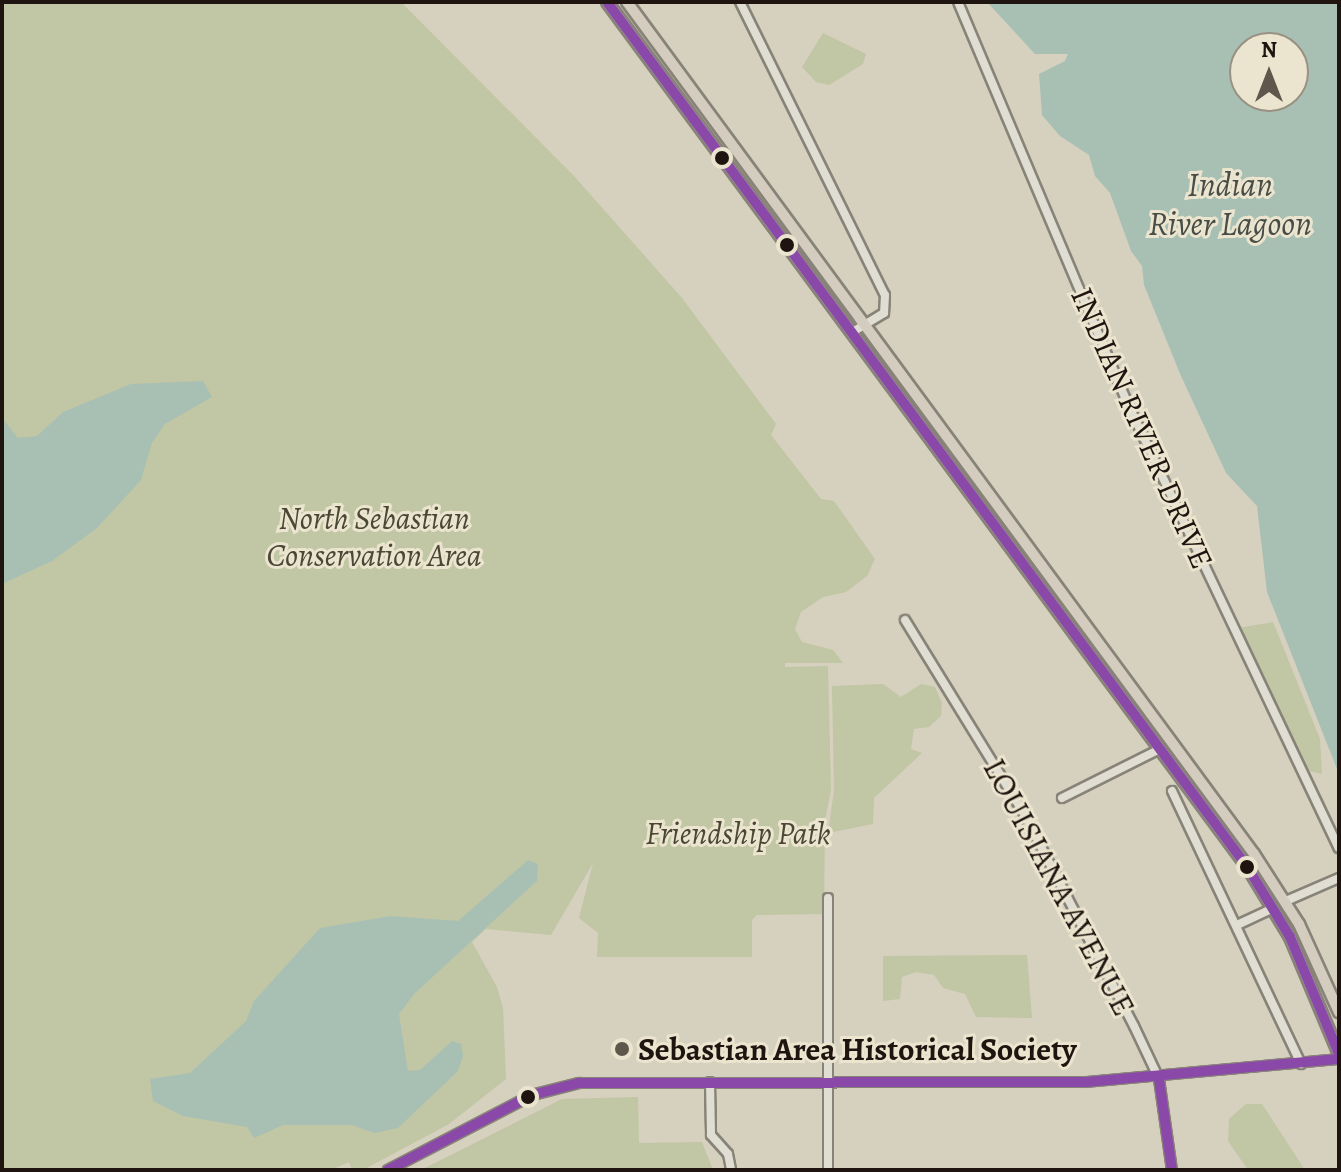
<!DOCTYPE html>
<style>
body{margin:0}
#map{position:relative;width:1341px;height:1172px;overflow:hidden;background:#d6d0be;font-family:Alegreya,serif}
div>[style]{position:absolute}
.green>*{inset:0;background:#c1c6a4}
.water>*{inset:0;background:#a8c0b4}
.roads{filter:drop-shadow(2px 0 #888378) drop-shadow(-2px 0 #888378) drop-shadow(0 2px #888378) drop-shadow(0 -2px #888378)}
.minor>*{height:8px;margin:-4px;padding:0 4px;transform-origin:4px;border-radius:4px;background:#e0ddd3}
.major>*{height:10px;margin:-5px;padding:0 5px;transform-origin:5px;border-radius:5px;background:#d4cdbf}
.bus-1>*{height:10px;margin:-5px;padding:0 5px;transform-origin:5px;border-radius:5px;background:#8a48a9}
.dots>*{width:22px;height:22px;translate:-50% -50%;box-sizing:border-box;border:4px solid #ebe4ce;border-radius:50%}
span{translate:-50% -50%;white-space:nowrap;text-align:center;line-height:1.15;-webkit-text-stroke:6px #ebe4ce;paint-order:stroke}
.street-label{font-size:32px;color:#1f140f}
.park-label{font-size:32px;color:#4a4735;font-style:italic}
.poi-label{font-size:32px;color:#1f140f;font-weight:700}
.left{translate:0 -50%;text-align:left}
.water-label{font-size:34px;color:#484e47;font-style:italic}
.frame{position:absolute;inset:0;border:4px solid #1f140f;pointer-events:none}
.north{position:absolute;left:1229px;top:32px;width:80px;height:80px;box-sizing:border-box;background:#ebe4ce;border:2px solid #999182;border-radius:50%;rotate:0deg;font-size:22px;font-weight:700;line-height:32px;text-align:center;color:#1f140f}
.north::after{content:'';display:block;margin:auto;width:28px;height:36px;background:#5f564c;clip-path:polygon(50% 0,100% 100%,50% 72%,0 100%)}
</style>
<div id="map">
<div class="green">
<div style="clip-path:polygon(2px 2px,401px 2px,574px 176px,682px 298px,776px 424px,771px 435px,821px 499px,834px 501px,875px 559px,867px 576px,846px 592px,823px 597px,801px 612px,795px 629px,802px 642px,833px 650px,843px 663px,785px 663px,785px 667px,828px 666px,831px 790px,825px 820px,824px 914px,757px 915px,752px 920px,752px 957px,597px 957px,598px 933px,579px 918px,593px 863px,551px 935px,486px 929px,472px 942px,497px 987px,503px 1008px,506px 1079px,449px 1124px,363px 1170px,352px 1170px,349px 1162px,331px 1170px,2px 1170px)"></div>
<div style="clip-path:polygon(823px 33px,866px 54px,863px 64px,829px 85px,816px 82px,802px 67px)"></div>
<div style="clip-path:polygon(1273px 622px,1320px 739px,1322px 774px,1305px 770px,1238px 628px)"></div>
<div style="clip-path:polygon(883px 684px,901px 697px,921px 684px,935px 687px,942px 703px,941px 716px,929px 727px,914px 729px,911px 749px,922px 753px,874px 798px,873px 824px,828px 833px,834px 790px,832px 686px)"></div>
<div style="clip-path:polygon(1027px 955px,1032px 1018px,976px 1017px,965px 994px,943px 988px,934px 975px,916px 972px,902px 977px,900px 999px,883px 1001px,883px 956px)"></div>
<div style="clip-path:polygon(638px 1097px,639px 1143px,702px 1142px,713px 1170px,425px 1168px,562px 1099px)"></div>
<div style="clip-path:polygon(1246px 1104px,1262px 1104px,1305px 1170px,1248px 1170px,1228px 1141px,1229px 1119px)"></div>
</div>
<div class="water">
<div style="clip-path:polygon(evenodd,987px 2px,1339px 2px,1339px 774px,1267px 592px,1257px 506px,1226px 473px,1181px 376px,1144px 285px,1142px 266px,1131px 251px,1110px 193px,1095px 176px,1089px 155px,1060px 136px,1042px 115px,1039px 74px,1065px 61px,1068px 54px,1035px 54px,987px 2px,1293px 48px,1293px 96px,1245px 96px,1245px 48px,1293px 48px)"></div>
<div style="clip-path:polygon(203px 381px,212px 397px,165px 424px,152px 443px,141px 480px,97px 528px,52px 561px,2px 584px,2px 418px,18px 438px,37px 436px,63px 412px,131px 384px)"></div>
<div style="clip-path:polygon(528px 860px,538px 864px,537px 881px,415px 993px,399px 1014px,408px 1071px,420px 1070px,452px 1041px,461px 1044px,463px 1056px,458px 1071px,398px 1128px,374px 1133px,352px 1125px,283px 1125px,254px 1138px,247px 1127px,183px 1116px,153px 1101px,150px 1079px,190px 1073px,246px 1021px,254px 1001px,320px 928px,391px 916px,458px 921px)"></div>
</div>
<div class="roads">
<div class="minor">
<div style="left:740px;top:2px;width:327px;rotate:63.7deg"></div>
<div style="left:885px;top:295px;width:18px;rotate:93deg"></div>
<div style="left:884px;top:313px;width:37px;rotate:149deg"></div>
<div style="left:958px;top:2px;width:430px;rotate:67.1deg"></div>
<div style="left:1125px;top:398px;width:498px;rotate:64.6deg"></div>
<div style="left:905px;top:620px;width:225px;rotate:58.4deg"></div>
<div style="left:1023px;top:812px;width:241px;rotate:62.6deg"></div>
<div style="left:1134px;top:1026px;width:59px;rotate:64.7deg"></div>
<div style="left:1159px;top:1079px;width:92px;rotate:81.9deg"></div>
<div style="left:1172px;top:791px;width:302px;rotate:64.7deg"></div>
<div style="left:1062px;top:798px;width:110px;rotate:-26.6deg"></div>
<div style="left:1286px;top:901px;width:58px;rotate:-23.5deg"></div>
<div style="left:1237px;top:925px;width:40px;rotate:-25deg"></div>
<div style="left:710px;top:1082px;width:53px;rotate:88.9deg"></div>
<div style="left:711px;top:1135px;width:25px;rotate:48deg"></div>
<div style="left:728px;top:1154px;width:16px;rotate:79deg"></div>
<div style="left:388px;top:1170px;width:162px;rotate:-27.5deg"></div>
<div style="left:532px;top:1095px;width:49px;rotate:-14.3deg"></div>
<div style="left:579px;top:1083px;width:507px;rotate:-0.11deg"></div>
<div style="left:1086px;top:1082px;width:254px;rotate:-5.2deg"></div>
<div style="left:828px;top:1170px;width:272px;rotate:-90deg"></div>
</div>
<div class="major">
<div style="left:607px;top:2px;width:1077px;rotate:53.49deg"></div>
<div style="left:1248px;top:868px;width:81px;rotate:58.7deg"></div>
<div style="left:1290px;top:937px;width:127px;rotate:67.3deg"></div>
<div style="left:627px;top:2px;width:1058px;rotate:53.65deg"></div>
<div style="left:1254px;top:854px;width:83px;rotate:57.3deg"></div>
<div style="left:1299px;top:924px;width:97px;rotate:65.6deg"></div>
</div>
</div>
<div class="bus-1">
<div style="left:607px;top:2px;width:1077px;rotate:53.49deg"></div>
<div style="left:1248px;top:868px;width:81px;rotate:58.7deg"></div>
<div style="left:1290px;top:937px;width:127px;rotate:67.3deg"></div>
<div style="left:1159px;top:1079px;width:92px;rotate:81.9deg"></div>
<div style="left:388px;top:1170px;width:162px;rotate:-27.5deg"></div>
<div style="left:532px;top:1095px;width:49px;rotate:-14.3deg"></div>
<div style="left:579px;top:1083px;width:507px;rotate:-0.11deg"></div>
<div style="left:1086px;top:1082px;width:254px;rotate:-5.2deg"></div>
</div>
<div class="dots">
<div style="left:722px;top:158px;background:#1f140f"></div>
<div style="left:787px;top:245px;background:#1f140f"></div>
<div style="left:1247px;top:867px;background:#1f140f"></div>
<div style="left:622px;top:1049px;background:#5f564c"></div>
<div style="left:528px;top:1097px;background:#1f140f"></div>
</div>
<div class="street-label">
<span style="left:1142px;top:428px;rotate:66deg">INDIAN RIVER DRIVE</span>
<span style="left:1059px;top:887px;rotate:62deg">LOUISIANA AVENUE</span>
</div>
<div class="park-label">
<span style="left:374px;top:537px">North Sebastian<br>Conservation Area</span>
<span style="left:738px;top:833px">Friendship Patk</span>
</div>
<div class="poi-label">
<span class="left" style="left:638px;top:1049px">Sebastian Area Historical Society</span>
</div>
<div class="water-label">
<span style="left:1230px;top:204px">Indian<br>River Lagoon</span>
</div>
<div class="frame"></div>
<div class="north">N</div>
</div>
